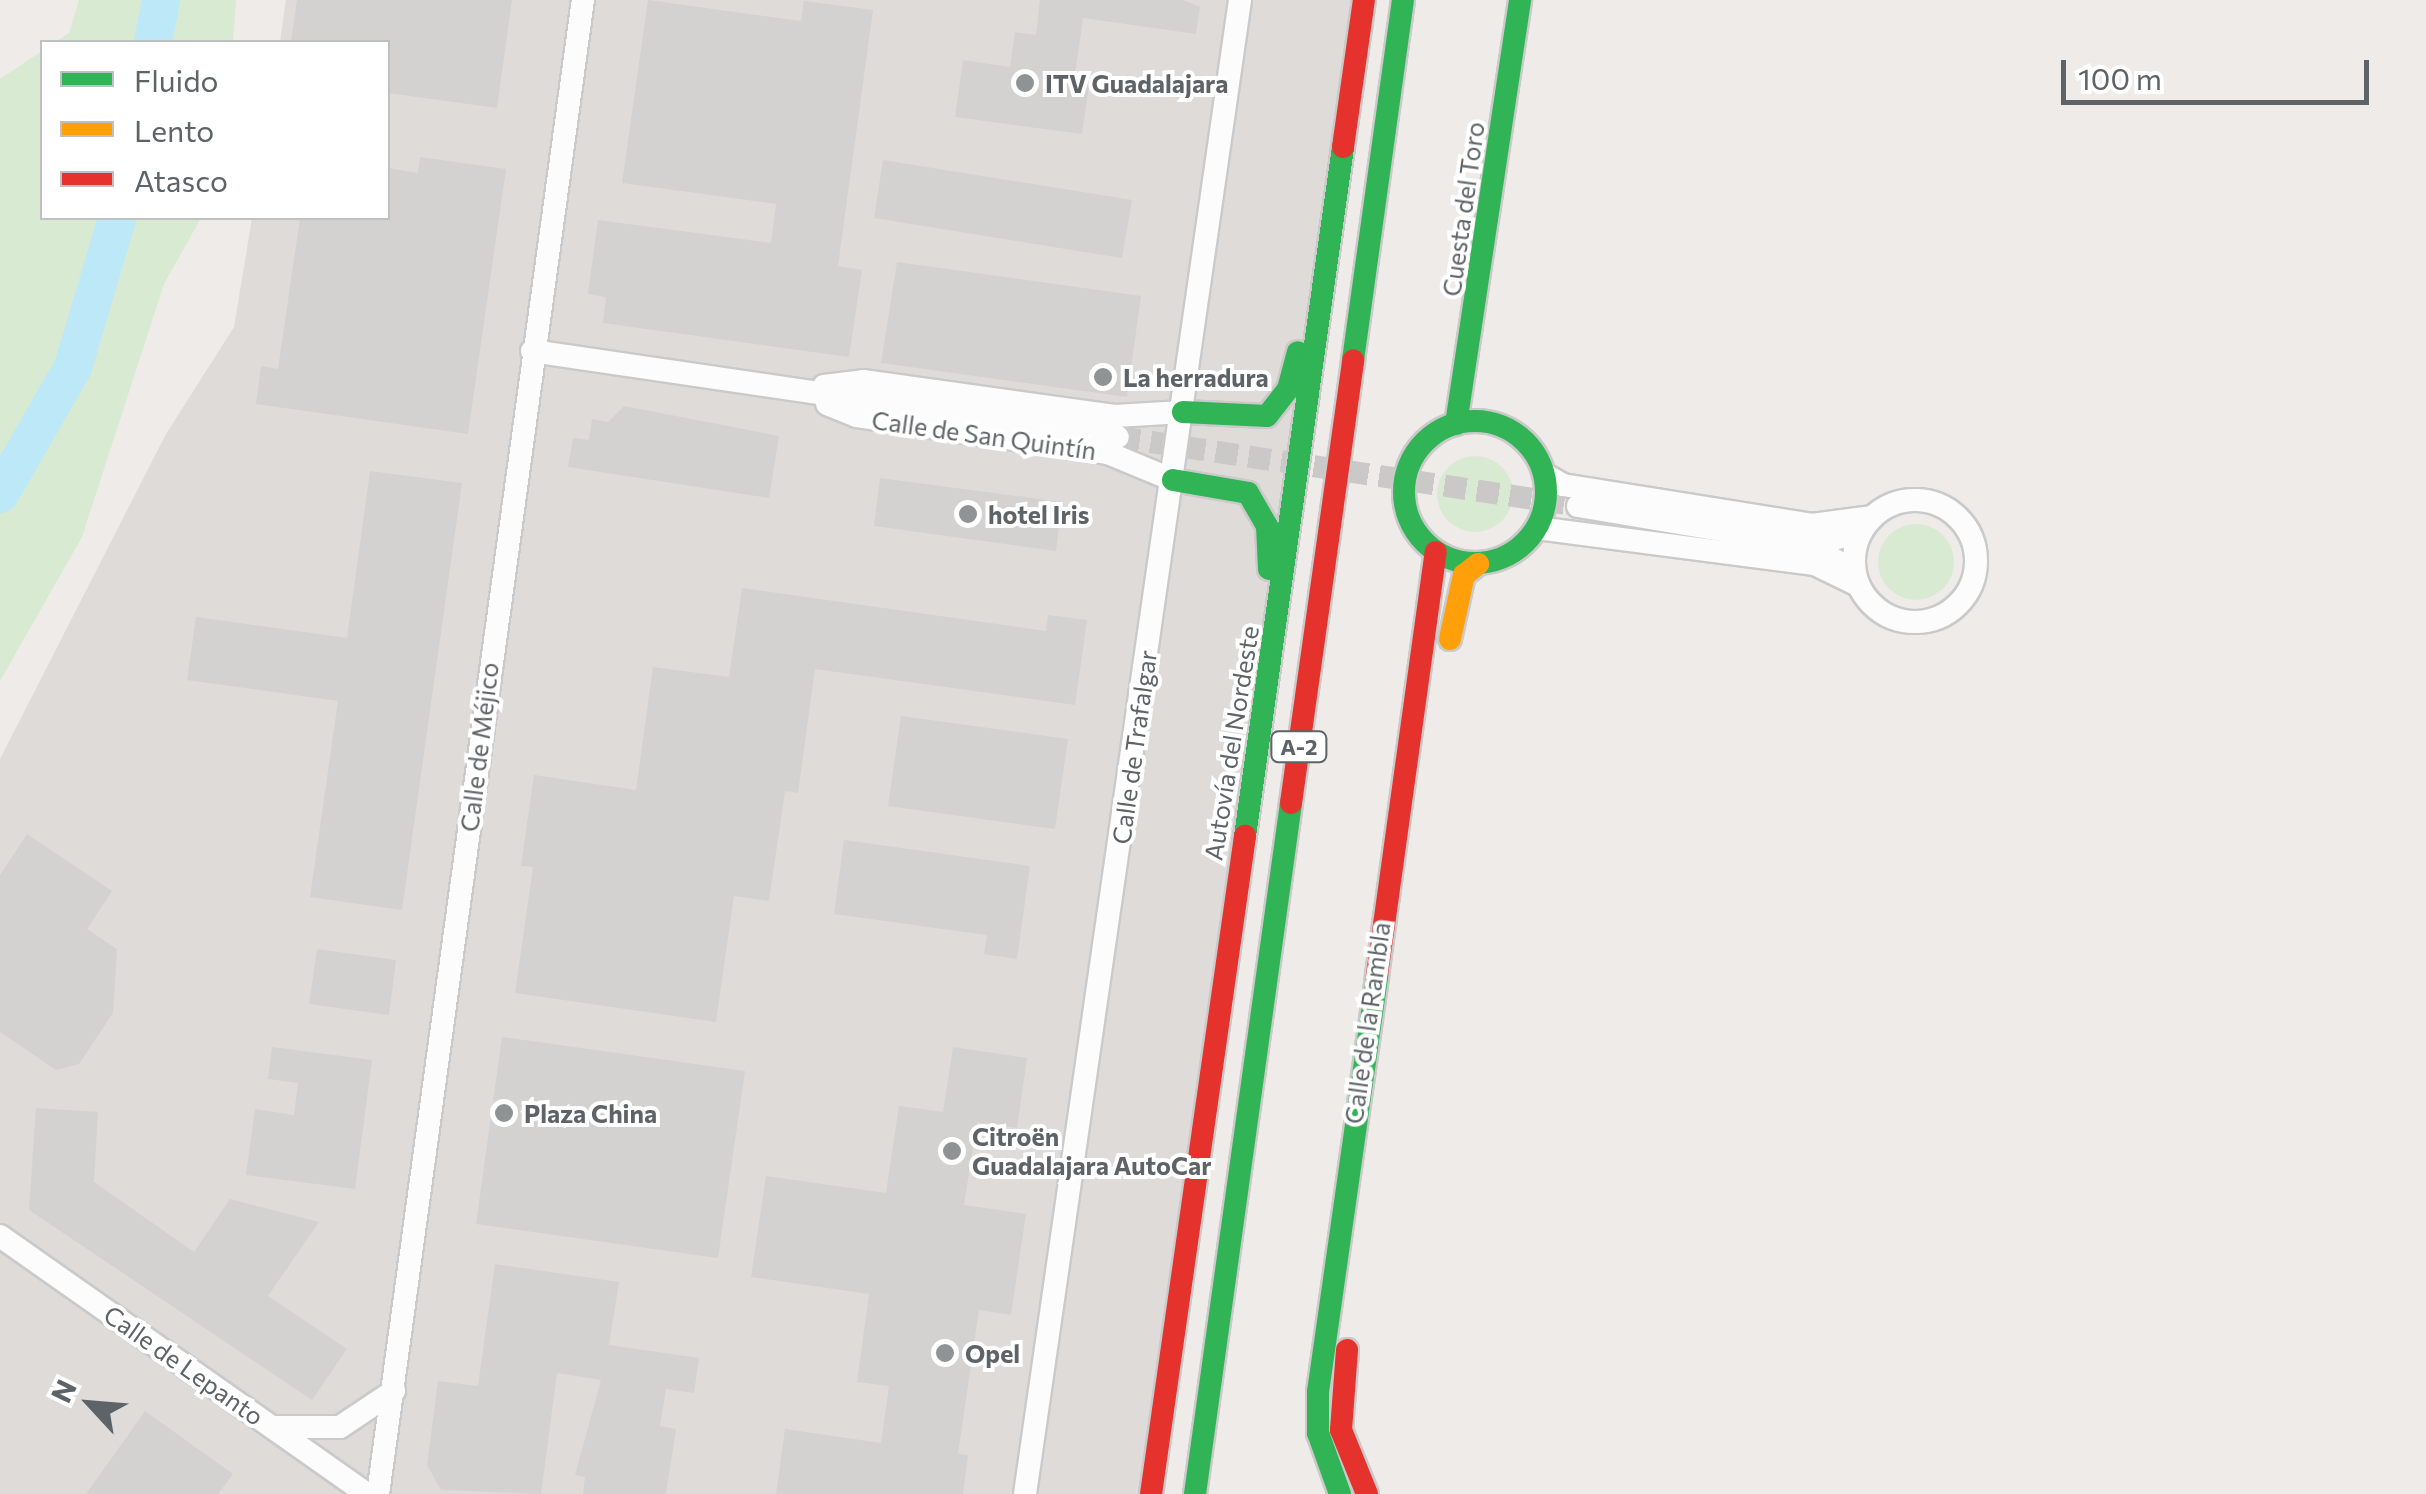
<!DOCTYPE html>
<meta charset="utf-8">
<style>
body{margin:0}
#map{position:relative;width:2426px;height:1494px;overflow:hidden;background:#eeebe8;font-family:Commissioner,sans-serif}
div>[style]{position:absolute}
.industrial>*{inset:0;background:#dedbd8}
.green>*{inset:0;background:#d9ead3}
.round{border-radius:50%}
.river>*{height:38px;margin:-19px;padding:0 19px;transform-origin:19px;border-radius:19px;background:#bce8f8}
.building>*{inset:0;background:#d4d2d1}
.street-tunnel>*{height:22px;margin-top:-11px;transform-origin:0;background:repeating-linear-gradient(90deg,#cac9c8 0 22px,transparent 0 33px)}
.roads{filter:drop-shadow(2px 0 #cacaca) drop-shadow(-2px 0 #cacaca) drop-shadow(0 2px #cacaca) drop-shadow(0 -2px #cacaca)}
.street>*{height:22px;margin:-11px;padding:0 11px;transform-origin:11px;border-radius:11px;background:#fcfcfc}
.street>.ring{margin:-11px;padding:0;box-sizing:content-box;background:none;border:22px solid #fcfcfc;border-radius:50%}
.fast>*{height:22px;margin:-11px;padding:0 11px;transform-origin:11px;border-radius:11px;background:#30b455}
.fast>.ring{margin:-11px;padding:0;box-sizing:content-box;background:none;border:22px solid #30b455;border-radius:50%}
.slow>*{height:22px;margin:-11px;padding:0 11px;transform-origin:11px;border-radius:11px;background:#ff9f0a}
.jam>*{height:22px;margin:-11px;padding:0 11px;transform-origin:11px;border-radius:11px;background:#e5322d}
.dots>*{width:28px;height:28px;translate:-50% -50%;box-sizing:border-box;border:5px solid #fff;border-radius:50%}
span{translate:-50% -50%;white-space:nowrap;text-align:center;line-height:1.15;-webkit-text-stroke:8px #fff;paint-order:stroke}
.shield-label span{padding:2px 8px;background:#fff;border:2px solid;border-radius:8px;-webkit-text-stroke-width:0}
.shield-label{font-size:22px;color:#5d6367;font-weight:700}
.poi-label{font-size:25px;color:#5d6367;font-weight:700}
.left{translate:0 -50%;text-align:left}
.street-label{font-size:25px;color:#5d6367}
.legend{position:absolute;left:40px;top:40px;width:350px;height:180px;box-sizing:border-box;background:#fff;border:2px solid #bec1c2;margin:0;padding:12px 18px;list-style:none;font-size:30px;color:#5d6367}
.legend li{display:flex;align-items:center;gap:20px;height:50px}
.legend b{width:50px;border:2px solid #bec1c2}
.north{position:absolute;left:40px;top:1354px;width:100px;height:100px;-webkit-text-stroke:8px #fff;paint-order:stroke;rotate:296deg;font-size:28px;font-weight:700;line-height:40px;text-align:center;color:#5d6367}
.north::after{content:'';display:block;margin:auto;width:35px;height:45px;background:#5d6367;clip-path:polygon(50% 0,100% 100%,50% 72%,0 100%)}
.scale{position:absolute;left:2061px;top:60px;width:308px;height:45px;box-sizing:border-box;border:5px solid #5d6367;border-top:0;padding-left:12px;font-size:30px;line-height:35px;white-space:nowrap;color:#5d6367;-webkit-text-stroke:8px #fff;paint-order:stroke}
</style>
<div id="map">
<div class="industrial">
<div style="clip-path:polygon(286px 0,1361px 0,1149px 1494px,0 1494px,0 759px,166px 434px,234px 327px,252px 218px,388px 218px,388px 42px,280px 42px)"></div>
</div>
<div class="green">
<div style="clip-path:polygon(79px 0,236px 0,233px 42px,55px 42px,69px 33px)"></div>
<div style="clip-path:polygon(42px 51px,42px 218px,201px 218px,164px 284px,82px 537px,0 681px,0 79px)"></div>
<div class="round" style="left:1437px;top:456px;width:76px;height:76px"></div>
<div class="round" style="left:1878px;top:524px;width:76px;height:76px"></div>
</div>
<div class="river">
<div style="left:153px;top:42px;width:43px;rotate:-79.2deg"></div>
<div style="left:0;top:494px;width:146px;rotate:-60.1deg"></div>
<div style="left:73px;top:367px;width:155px;rotate:-73.5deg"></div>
</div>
<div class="building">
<div style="clip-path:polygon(297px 0,512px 0,497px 108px,388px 93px,388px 42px,291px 42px)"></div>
<div style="clip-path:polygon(648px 0,801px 21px,804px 1px,873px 10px,838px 266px,862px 270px,849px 357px,603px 323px,606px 297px,588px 294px,598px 220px,771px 243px,776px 204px,622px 183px)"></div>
<div style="clip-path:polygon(1040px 0,1183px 0,1200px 7px,1196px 34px,1083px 18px,1075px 75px,1090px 77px,1082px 134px,955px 117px,963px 60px,1010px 67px,1015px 32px,1036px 35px)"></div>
<div style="clip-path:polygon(420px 157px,506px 169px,468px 434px,256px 404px,261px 366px,278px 369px,300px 218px,388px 218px,388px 168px,418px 173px)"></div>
<div style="clip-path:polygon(883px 160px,1132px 200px,1122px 258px,874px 218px)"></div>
<div style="clip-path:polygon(897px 262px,1141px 296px,1127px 397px,881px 363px)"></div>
<div style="clip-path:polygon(624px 406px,779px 436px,769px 498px,568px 467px,573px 438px,589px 440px,592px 419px,608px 422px)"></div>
<div style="clip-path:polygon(370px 471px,462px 483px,402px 910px,310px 897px,338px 701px,187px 680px,196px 617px,347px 638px)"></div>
<div style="clip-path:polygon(880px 478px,1062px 502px,1056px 551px,874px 526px)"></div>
<div style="clip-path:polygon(742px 588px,1046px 631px,1048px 615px,1087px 620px,1075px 705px,815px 669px,798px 793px,785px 791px,769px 901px,734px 896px,716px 1022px,515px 993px,533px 867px,521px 866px,534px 775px,636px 790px,653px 667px,729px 677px)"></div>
<div style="clip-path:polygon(901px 716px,1068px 739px,1055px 829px,888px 806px)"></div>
<div style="clip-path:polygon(27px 834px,112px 891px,87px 929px,117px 949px,113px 1013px,79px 1064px,56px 1070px,0 1032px,0 875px)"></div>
<div style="clip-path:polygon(844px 840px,1030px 866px,1017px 959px,984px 954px,987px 935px,834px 914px)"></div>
<div style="clip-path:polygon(317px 949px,396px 960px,389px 1015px,309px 1004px)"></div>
<div style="clip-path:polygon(502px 1037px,745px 1071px,718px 1258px,476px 1224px)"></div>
<div style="clip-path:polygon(272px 1047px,372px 1060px,355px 1189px,246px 1175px,255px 1109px,294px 1115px,298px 1083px,268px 1079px)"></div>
<div style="clip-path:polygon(953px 1047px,1027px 1058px,1017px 1128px,977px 1122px,964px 1205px,1026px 1214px,1011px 1315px,979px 1310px,958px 1454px,968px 1455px,963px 1494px,776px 1494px,785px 1429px,881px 1443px,889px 1386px,857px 1382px,869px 1294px,751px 1277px,766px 1176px,886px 1193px,899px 1106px,943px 1112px)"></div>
<div style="clip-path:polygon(36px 1108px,98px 1112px,94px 1182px,194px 1252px,230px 1199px,319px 1222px,268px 1296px,347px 1349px,312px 1400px,29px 1210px)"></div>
<div style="clip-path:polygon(495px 1264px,619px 1282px,609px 1345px,699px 1358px,694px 1393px,666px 1389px,660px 1426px,676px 1429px,666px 1494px,583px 1494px,585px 1477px,575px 1475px,601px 1380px,557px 1373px,541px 1494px,441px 1490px,427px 1465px,438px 1381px,478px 1386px)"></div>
<div style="clip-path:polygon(145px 1411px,233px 1474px,218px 1494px,86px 1494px)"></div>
</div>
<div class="street-tunnel">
<div style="left:1118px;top:437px;width:465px;rotate:8.5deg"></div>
</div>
<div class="roads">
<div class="street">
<div style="left:532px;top:351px;width:592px;rotate:8.35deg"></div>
<div style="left:824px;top:386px;width:39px;rotate:-7deg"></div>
<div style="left:863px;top:381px;width:254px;rotate:7.9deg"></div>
<div style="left:1115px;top:416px;width:68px;rotate:-3.4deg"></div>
<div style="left:827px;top:404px;width:32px;rotate:22deg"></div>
<div style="left:857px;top:416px;width:254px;rotate:8.4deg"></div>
<div style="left:1108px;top:453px;width:70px;rotate:22.6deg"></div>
<div style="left:1544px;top:474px;width:22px;rotate:30deg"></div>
<div style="left:1563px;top:485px;width:252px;rotate:9.1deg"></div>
<div style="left:1812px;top:525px;width:61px;rotate:-7.6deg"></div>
<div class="ring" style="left:1854px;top:500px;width:100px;height:100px"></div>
<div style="left:1578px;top:506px;width:235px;rotate:9.5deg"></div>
<div style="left:1537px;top:528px;width:280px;rotate:7.4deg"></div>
<div style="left:1815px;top:564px;width:48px;rotate:26deg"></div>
<div style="left:1853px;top:571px;width:50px;rotate:-148.8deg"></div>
<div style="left:1810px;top:545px;width:53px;rotate:-14.3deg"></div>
<div style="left:0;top:1236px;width:449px;rotate:35.1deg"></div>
<div style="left:275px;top:1427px;width:65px"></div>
<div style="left:340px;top:1427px;width:65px;rotate:-33.7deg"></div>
<div style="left:378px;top:1494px;width:1508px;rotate:-82.19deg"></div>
<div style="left:1025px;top:1494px;width:1509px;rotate:-81.81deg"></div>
</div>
<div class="fast">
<div style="left:1353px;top:360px;width:363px;rotate:-82.1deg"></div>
<div style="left:1183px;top:412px;width:84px;rotate:2.7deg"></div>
<div style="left:1267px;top:416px;width:34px;rotate:-52deg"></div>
<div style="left:1288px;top:389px;width:38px;rotate:-75deg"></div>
<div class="ring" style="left:1404px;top:421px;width:120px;height:120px"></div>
<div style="left:1456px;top:424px;width:429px;rotate:-81.4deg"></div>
<div style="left:1173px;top:480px;width:76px;rotate:9.8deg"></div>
<div style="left:1248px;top:493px;width:38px;rotate:60deg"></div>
<div style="left:1267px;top:526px;width:43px;rotate:87.3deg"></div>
<div style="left:1245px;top:836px;width:696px;rotate:-81.9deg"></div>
<div style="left:1195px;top:1494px;width:698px;rotate:-82.09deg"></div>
<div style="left:1340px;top:1494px;width:65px;rotate:-109.8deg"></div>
<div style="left:1318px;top:1433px;width:41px;rotate:-90deg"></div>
<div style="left:1318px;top:1392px;width:421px;rotate:-81.9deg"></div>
</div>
<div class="slow">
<div style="left:1450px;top:639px;width:66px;rotate:-77.7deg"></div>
<div style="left:1464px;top:575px;width:18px;rotate:-38deg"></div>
</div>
<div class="jam">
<div style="left:1343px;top:147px;width:148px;rotate:-81.9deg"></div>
<div style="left:1291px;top:803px;width:447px;rotate:-82deg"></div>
<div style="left:1377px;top:975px;width:427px;rotate:-82.1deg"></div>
<div style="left:1347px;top:1350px;width:80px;rotate:94.3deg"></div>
<div style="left:1341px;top:1430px;width:69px;rotate:67.9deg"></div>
<div style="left:1151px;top:1494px;width:665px;rotate:-81.87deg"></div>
</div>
</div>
<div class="dots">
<div style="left:1025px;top:83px;background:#909394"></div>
<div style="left:1103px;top:377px;background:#909394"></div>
<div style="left:968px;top:514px;background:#909394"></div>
<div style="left:504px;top:1113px;background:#909394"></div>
<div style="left:952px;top:1151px;background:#909394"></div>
<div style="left:945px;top:1353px;background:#909394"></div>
</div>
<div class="shield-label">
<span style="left:1299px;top:747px">A-2</span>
</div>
<div class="poi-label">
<span class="left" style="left:1045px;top:83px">ITV Guadalajara</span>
<span class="left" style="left:1123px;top:377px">La herradura</span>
<span class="left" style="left:988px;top:514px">hotel Iris</span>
<span class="left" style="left:524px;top:1113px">Plaza China</span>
<span class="left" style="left:972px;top:1151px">Citroën<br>Guadalajara AutoCar</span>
<span class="left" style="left:965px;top:1353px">Opel</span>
</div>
<div class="street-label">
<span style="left:1463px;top:209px;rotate:-82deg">Cuesta del Toro</span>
<span style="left:984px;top:435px;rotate:8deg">Calle de San Quintín</span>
<span style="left:1231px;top:743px;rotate:-81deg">Autovía del Nordeste</span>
<span style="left:479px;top:747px;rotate:-83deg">Calle de Méjico</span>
<span style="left:1134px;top:747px;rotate:-82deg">Calle de Trafalgar</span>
<span style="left:1367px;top:1023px;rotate:-82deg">Calle de la Rambla</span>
<span style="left:184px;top:1365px;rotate:35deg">Calle de Lepanto</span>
</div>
<ul class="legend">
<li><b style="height:12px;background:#30b455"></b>Fluido</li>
<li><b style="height:12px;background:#ff9f0a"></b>Lento</li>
<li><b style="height:12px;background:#e5322d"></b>Atasco</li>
</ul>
<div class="north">N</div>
<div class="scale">100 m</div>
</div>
